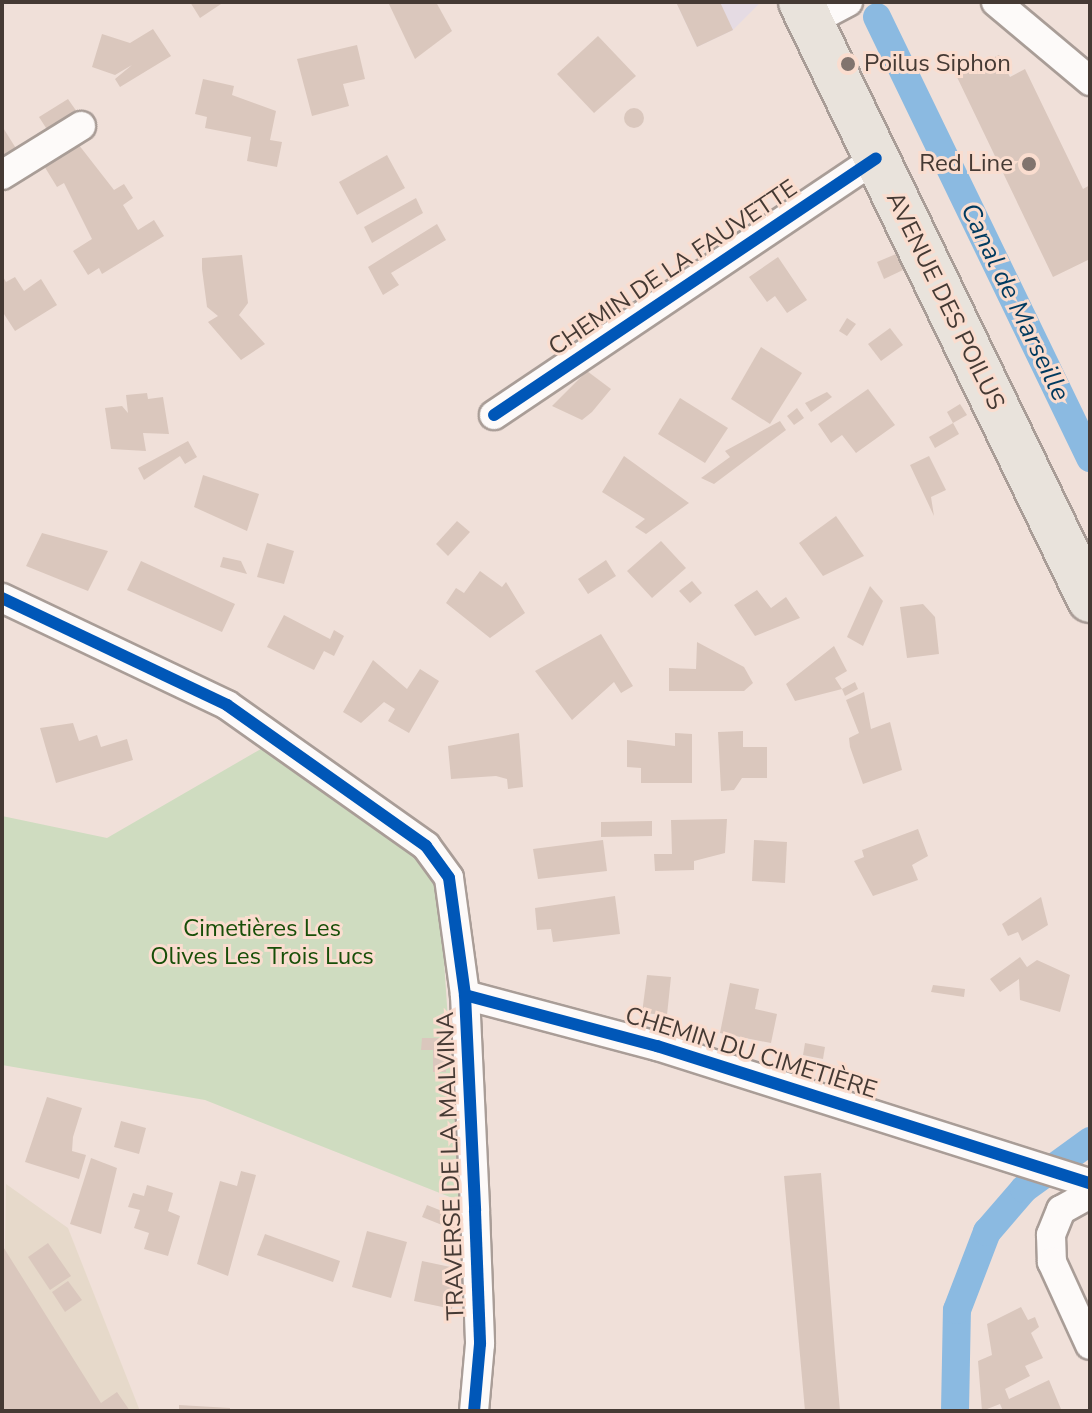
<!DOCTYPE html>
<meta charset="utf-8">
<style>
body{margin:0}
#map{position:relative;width:1092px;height:1413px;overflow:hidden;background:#f0e0d9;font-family:"Nunito Sans",sans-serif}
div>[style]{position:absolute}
.commercial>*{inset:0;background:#e5dbe3}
.industrial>*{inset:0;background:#e6d9ca}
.green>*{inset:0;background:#cfdcc0}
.canal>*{height:28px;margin:-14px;padding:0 14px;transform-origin:14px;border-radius:14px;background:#8bbae1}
.building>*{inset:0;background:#dac7bd}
.round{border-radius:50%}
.roads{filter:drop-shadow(2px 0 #a99d97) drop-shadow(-2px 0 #a99d97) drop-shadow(0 2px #a99d97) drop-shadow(0 -2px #a99d97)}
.street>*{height:28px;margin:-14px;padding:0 14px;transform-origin:14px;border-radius:14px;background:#fdfaf9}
.primary>*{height:44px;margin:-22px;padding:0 22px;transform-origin:22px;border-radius:22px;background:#e9e3dc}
.cycleway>*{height:12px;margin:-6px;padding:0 6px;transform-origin:6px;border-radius:6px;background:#0057b8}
.dots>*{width:22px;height:22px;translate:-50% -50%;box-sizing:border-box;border:4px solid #faddcf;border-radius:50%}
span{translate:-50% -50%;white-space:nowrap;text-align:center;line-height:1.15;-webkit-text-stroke:6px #faddcf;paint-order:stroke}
.poi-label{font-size:24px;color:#453a34}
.left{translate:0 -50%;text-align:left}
.right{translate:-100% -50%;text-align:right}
.street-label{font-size:24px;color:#453a34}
.park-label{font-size:24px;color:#184f08}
.water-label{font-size:26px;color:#003a5f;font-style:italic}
.frame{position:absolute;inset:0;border:4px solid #453a34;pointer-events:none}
</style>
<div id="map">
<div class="commercial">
<div style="clip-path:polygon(676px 2px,761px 2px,733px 30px,697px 47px)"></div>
</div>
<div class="industrial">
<div style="clip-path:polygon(6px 1184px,68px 1228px,140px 1411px,2px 1411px)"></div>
</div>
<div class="green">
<div style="clip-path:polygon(266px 746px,419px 848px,439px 885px,460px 1201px,205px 1100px,2px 1065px,2px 816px,107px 838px)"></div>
</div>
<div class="canal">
<div style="left:877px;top:17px;width:490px;rotate:64.2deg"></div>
<div style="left:955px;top:1411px;width:101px;rotate:-88.9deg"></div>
<div style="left:957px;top:1310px;width:84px;rotate:-69deg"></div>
<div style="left:987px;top:1232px;width:57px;rotate:-49.3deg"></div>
<div style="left:1024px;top:1189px;width:82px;rotate:-36deg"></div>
</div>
<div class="building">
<div style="clip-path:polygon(190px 2px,224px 2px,200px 18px)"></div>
<div style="clip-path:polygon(388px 2px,436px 2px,452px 31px,415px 59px)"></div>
<div style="clip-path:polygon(676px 2px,720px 2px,733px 30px,697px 47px)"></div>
<div style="clip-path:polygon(153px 29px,171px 56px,120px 87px,115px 79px,132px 65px,115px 75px,92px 67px,102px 34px,130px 43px)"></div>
<div style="clip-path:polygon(598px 36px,636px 76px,594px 113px,557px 74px)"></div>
<div style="clip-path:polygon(357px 45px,365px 79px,343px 84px,349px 106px,312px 116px,297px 59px)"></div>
<div style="clip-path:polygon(999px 55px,1010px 77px,1025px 69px,1083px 189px,1090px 185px,1090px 259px,1053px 277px,956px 75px)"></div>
<div style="clip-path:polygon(203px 79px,234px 86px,232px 95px,276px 111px,270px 140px,282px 142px,277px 167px,247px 161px,251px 137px,205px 128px,207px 117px,195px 114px)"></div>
<div style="clip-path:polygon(68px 99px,77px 112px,48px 131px,39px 117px)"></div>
<div class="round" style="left:624px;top:108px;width:20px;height:20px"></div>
<div style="clip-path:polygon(2px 126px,17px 150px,2px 159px)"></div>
<div style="clip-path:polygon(75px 140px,114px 190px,124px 184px,133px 198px,123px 205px,138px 230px,154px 220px,164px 236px,102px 274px,99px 268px,88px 275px,73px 251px,92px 239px,64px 183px,57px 187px,41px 161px)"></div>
<div style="clip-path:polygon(387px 155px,405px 188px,357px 215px,339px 182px)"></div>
<div style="clip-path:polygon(416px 198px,423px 213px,372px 243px,364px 227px)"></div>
<div style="clip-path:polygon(437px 224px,446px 240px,391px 273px,399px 285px,383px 295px,368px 267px)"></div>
<div style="clip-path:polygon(896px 254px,903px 270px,884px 279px,877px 262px)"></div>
<div style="clip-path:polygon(242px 255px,248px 303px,239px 315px,265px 344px,241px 360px,208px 322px,218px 316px,207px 307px,202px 269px,202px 258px)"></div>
<div style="clip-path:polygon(778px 257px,807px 300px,787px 313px,775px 296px,767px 302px,749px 277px)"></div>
<div style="clip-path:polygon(2px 275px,6px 282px,15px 277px,24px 291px,41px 279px,57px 305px,15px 331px,2px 311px)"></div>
<div style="clip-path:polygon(847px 318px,856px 324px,847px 336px,839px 331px)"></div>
<div style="clip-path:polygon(890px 328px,903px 345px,881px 361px,868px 344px)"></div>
<div style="clip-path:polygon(761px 347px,802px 373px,770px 424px,731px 399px)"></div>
<div style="clip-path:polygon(587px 371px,611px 389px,592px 412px,582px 420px,552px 406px)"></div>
<div style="clip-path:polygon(868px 389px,895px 425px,856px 453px,842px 435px,831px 443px,818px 424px)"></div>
<div style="clip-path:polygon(827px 392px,832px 397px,811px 412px,805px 403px)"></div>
<div style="clip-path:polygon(147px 393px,148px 399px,163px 397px,169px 434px,143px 433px,146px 451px,111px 449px,105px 408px,122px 406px,128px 413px,126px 395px)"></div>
<div style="clip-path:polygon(680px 398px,728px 428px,705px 463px,658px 434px)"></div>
<div style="clip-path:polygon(960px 404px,967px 415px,953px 423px,947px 412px)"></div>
<div style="clip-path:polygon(797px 408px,804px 418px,794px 425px,787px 416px)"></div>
<div style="clip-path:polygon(780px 421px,786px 430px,714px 484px,701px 478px,730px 457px,725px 451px)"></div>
<div style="clip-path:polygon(953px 423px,959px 434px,935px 448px,929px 437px)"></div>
<div style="clip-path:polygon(188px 441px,197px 457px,185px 464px,180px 456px,144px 480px,138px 468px)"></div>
<div style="clip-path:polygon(624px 456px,689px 503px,646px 534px,635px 527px,645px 519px,602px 492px)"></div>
<div style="clip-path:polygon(929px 456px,946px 490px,931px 497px,934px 516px,910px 465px)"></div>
<div style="clip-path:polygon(203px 475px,259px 494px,247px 531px,194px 507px)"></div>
<div style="clip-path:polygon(836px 516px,864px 556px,823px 576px,799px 543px)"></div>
<div style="clip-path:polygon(457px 521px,470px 532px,448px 556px,436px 544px)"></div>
<div style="clip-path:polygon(42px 533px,108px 551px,88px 591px,26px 566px)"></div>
<div style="clip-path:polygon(661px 541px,686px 568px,652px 598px,627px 571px)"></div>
<div style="clip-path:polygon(267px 543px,294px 551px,284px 584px,257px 577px)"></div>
<div style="clip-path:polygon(223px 557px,241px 561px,247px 574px,220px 567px)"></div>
<div style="clip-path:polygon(606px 560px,616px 576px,588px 594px,578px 579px)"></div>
<div style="clip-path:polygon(141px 561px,235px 604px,222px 632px,127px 590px)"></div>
<div style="clip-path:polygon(480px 571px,502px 587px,506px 582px,525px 613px,490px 638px,446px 603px,456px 588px,464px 593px)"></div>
<div style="clip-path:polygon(692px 581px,702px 593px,690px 603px,679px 591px)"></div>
<div style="clip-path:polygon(870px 586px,883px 601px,863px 646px,847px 637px)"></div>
<div style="clip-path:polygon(757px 590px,771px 608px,786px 597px,800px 618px,755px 636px,734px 605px)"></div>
<div style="clip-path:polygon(923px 604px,935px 617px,939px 654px,907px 658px,900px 607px)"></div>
<div style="clip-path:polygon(284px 615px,330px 639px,334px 630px,344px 636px,334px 656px,324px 651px,314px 670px,267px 647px)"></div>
<div style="clip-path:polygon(601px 634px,633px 686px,621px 693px,614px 682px,572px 720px,535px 671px)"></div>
<div style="clip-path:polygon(697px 642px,744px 667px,753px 683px,744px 691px,669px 691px,669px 668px,696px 669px)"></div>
<div style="clip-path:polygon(834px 646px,847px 671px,835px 678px,842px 689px,795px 701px,786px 684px)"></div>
<div style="clip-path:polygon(373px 660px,407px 689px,420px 669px,439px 681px,409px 733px,388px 721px,395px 709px,384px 702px,361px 723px,343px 712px)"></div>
<div style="clip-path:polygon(855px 682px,858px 689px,845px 696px,842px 689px)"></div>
<div style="clip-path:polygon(864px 692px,871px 729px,890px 722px,902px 770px,863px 784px,850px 747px,849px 738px,859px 733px,846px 700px)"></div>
<div style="clip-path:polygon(73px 723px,79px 741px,97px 735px,101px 747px,127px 739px,133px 760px,56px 783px,40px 728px)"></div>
<div style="clip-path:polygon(743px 731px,743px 747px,767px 747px,767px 778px,742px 778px,734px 790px,721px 791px,718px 732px)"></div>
<div style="clip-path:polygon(519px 733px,523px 787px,508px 789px,507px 779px,496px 776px,451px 779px,448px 746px)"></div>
<div style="clip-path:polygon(675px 733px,692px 734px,692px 783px,641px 783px,641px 768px,627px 767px,627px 740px,675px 746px)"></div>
<div style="clip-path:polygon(727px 819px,725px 853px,694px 861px,694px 870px,655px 871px,654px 854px,672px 854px,671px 820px)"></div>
<div style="clip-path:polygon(652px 821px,652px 836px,601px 837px,601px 822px)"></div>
<div style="clip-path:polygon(918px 829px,928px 856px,912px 865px,918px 880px,873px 896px,854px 861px,864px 857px,862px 850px)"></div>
<div style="clip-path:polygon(603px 840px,607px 871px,538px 879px,533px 849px)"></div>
<div style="clip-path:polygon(754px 840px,787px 842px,785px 883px,752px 881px)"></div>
<div style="clip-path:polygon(615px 896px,620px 934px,553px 942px,551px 929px,537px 930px,535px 908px)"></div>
<div style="clip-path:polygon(1041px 897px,1048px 925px,1022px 941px,1018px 932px,1008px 936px,1002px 924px)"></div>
<div style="clip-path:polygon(1020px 957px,1027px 967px,1037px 960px,1070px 975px,1060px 1012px,1020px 1000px,1019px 979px,1000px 992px,990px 979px)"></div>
<div style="clip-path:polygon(647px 975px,671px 977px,667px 1015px,642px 1013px)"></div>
<div style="clip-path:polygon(730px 983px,759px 989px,755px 1009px,777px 1014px,771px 1043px,720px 1033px)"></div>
<div style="clip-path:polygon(933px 985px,965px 989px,964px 997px,931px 992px)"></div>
<div style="clip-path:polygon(422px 1038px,444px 1038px,446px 1072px,433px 1072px,433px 1050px,421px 1050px)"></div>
<div style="clip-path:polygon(805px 1043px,825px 1047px,823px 1059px,803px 1055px)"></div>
<div style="clip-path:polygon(47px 1097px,82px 1108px,73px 1137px,72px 1151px,86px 1155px,79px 1179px,25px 1162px)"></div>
<div style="clip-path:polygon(121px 1121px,146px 1128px,139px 1154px,114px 1147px)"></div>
<div style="clip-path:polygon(91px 1158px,117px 1168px,101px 1234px,70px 1224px)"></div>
<div style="clip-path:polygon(241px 1171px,256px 1175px,228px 1276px,197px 1264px,220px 1181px,237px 1186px)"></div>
<div style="clip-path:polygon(821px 1173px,835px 1353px,840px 1411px,805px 1411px,784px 1176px)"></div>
<div style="clip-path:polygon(147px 1185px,173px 1193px,168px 1211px,180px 1216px,168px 1256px,144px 1249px,149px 1233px,134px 1228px,140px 1210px,128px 1207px,133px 1193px,144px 1196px)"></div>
<div style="clip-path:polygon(427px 1205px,462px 1219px,462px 1233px,422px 1217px)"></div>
<div style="clip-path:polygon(367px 1231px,407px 1242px,391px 1298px,352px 1287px)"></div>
<div style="clip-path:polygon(265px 1234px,340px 1261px,333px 1282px,257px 1255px)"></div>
<div style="clip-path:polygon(48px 1243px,71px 1276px,50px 1290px,28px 1257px)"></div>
<div style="clip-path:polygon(2px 1245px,101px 1403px,117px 1392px,130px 1411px,2px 1411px)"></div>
<div style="clip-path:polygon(422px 1261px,460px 1269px,452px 1309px,414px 1301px)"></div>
<div style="clip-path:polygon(68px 1281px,82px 1300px,65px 1312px,52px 1292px)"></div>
<div style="clip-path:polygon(1021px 1307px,1028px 1320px,1035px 1317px,1039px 1327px,1031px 1333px,1043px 1358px,1025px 1366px,1030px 1376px,1005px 1389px,1009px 1399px,1049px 1380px,1061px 1409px,1003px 1411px,1000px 1404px,982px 1411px,978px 1361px,992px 1355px,987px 1324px)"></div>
<div style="clip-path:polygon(179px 1405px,230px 1408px,230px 1411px,179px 1411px)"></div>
</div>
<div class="roads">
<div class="street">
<div style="left:996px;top:2px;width:123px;rotate:40deg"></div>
<div style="left:810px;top:22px;width:43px;rotate:-27.8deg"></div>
<div style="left:2px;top:175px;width:93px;rotate:-31.8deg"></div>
<div style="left:494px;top:415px;width:460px;rotate:-33.9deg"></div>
<div style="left:2px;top:598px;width:249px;rotate:25.4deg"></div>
<div style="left:227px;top:705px;width:244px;rotate:35.3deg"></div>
<div style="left:426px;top:846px;width:39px;rotate:54deg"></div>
<div style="left:449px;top:878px;width:118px;rotate:82.2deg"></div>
<div style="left:465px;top:995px;width:216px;rotate:87.3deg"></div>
<div style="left:475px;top:1211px;width:133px;rotate:87.8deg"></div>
<div style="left:480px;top:1344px;width:67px;rotate:95.1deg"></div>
<div style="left:465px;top:995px;width:199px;rotate:14.9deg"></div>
<div style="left:657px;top:1046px;width:454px;rotate:17.6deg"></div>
<div style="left:1090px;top:1194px;width:33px;rotate:151deg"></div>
<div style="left:1061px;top:1210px;width:27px;rotate:112deg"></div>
<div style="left:1051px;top:1235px;width:27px;rotate:88deg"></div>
<div style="left:1052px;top:1262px;width:91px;rotate:65.4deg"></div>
</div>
<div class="primary">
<div style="left:801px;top:2px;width:664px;rotate:64.21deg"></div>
</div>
</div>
<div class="cycleway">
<div style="left:494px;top:415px;width:460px;rotate:-33.9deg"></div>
<div style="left:2px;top:598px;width:249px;rotate:25.4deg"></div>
<div style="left:227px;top:705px;width:244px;rotate:35.3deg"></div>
<div style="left:426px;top:846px;width:39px;rotate:54deg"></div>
<div style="left:449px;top:878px;width:118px;rotate:82.2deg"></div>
<div style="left:465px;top:995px;width:216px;rotate:87.3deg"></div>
<div style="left:475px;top:1211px;width:133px;rotate:87.8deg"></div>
<div style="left:480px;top:1344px;width:67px;rotate:95.1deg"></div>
<div style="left:465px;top:995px;width:199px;rotate:14.9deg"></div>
<div style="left:657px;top:1046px;width:454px;rotate:17.6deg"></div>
</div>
<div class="dots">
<div style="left:848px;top:64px;background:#81746e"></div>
<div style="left:1029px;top:164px;background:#81746e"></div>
</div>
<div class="poi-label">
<span class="left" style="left:864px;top:64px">Poilus Siphon</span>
<span class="right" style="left:1013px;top:164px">Red Line</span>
</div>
<div class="street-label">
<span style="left:673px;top:268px;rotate:-34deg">CHEMIN DE LA FAUVETTE</span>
<span style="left:945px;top:301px;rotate:64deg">AVENUE DES POILUS</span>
<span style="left:751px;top:1053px;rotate:17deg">CHEMIN DU CIMETIÈRE</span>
<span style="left:451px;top:1166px;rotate:-92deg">TRAVERSE DE LA MALVINA</span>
</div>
<div class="park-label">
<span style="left:262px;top:943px">Cimetières Les<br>Olives Les Trois Lucs</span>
</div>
<div class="water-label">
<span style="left:1015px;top:302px;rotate:64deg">Canal de Marseille</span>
</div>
<div class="frame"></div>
</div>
